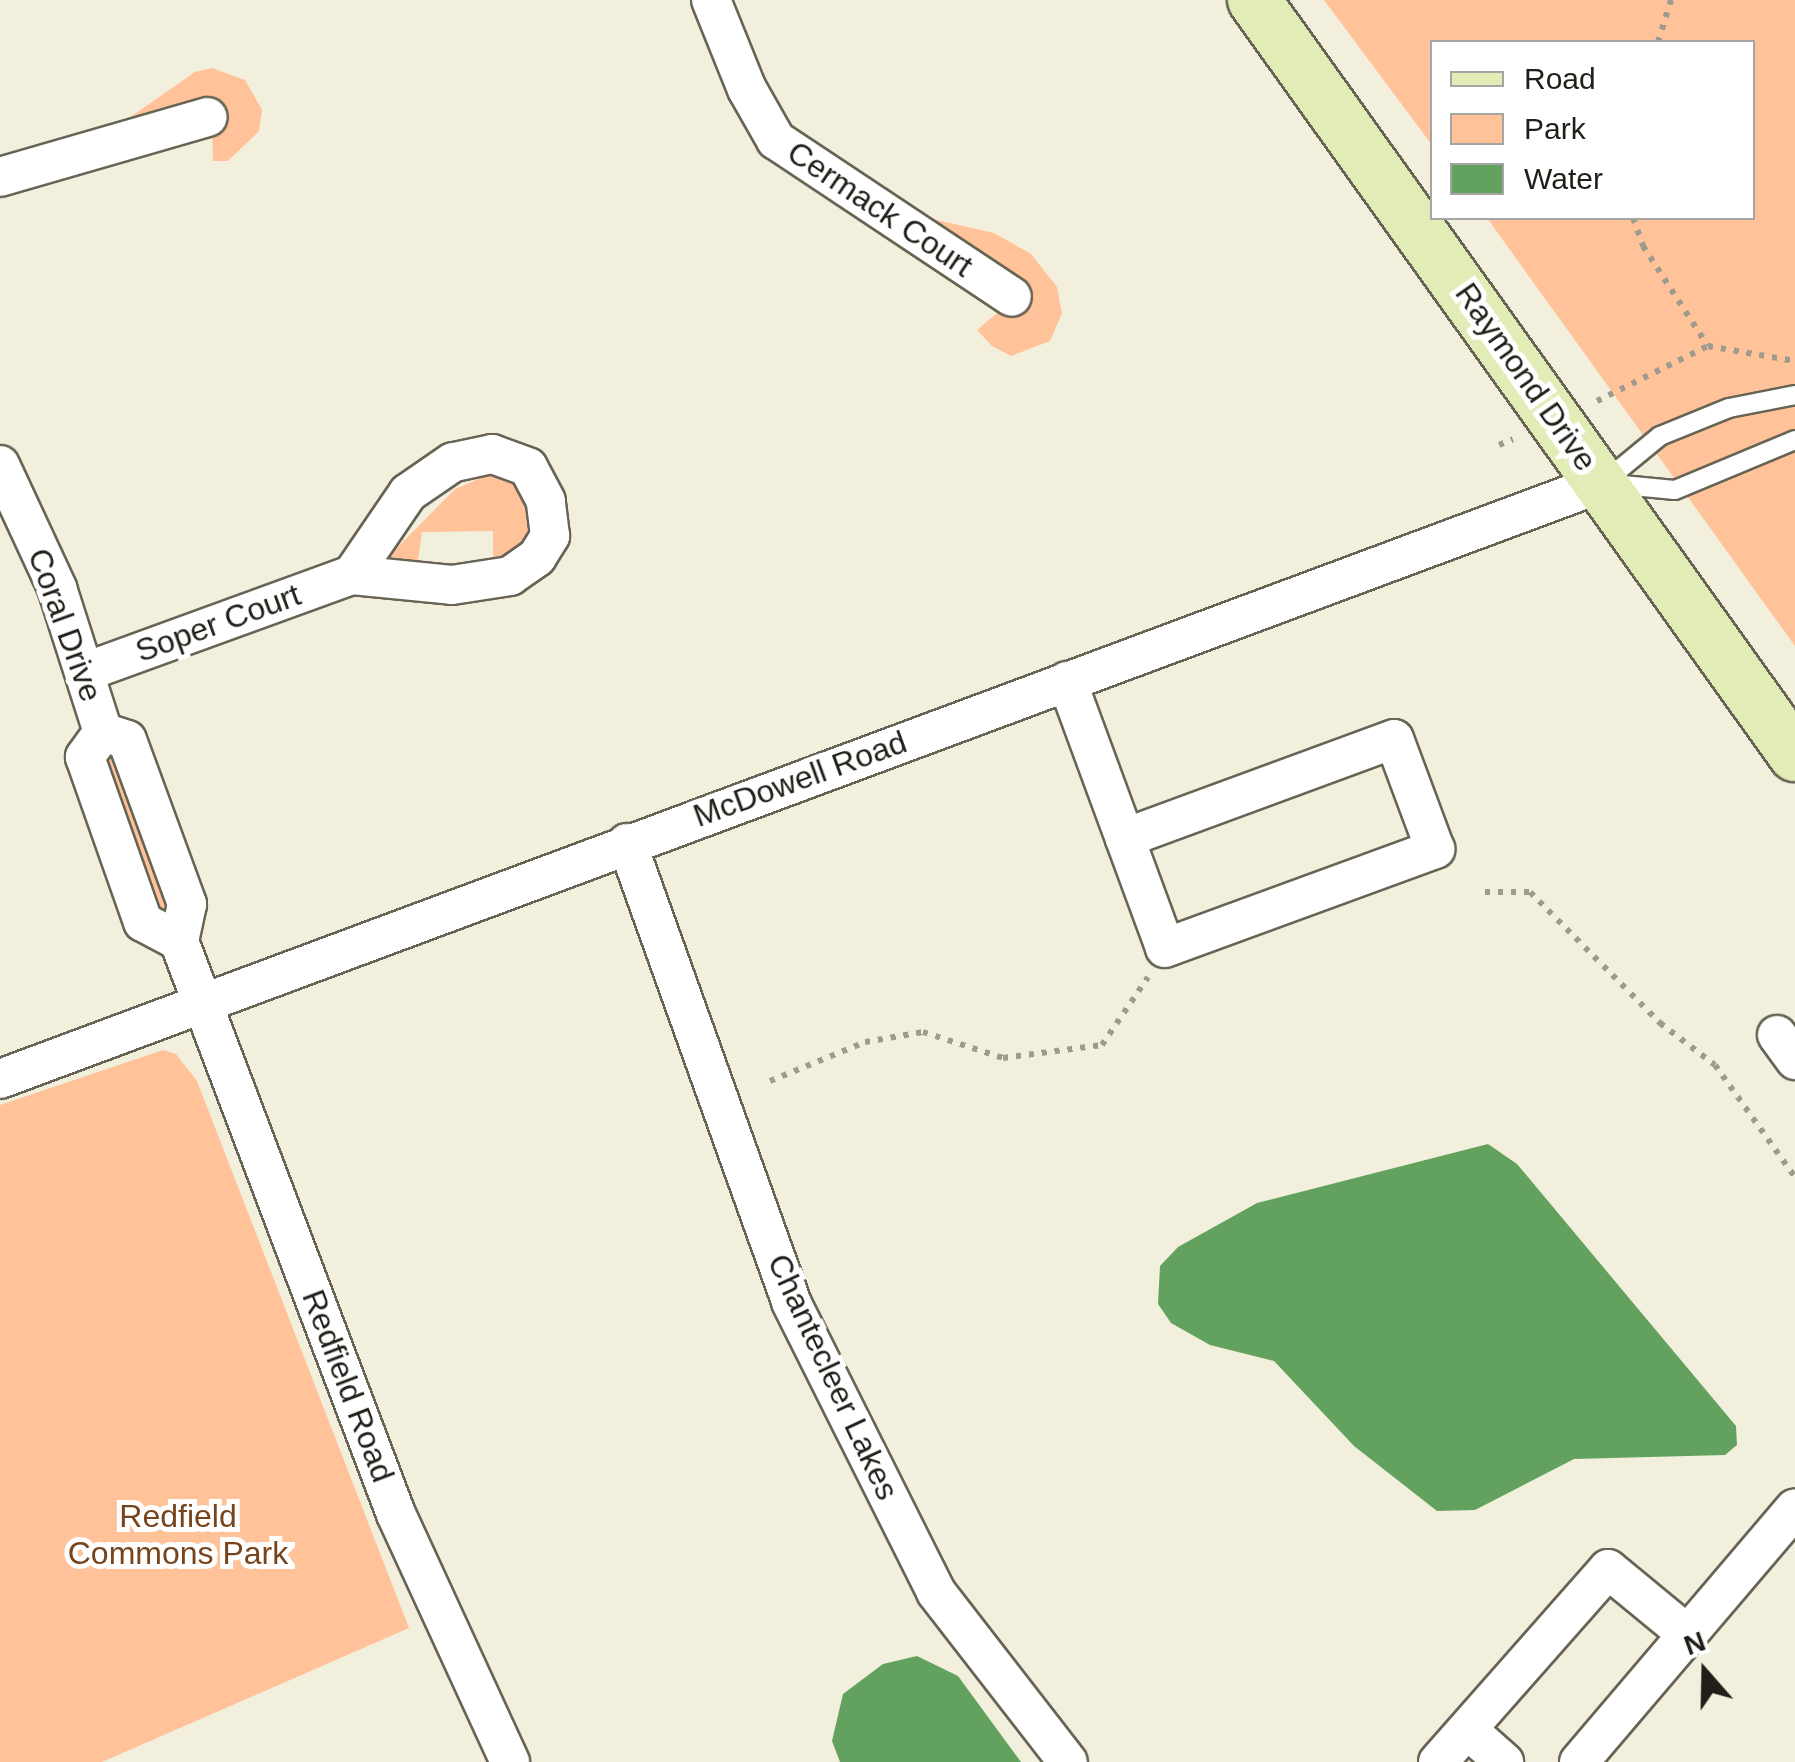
<!DOCTYPE html>
<style>
body{margin:0}
#map{position:relative;width:1795px;height:1762px;overflow:hidden;background:#f2efdd;font-family:Arial,sans-serif}
div>[style]{position:absolute}
.green>*{inset:0;background:#ffc299}
.water>*{inset:0;background:#63a25e}
.path>*{height:6px;margin-top:-3px;transform-origin:0;background:repeating-linear-gradient(90deg,#9d9b8d 0 5px,transparent 0 13px)}
.roads{filter:drop-shadow(2px 0 #676455) drop-shadow(-2px 0 #676455) drop-shadow(0 2px #676455) drop-shadow(0 -2px #676455)}
.lane>*{height:18px;margin:-9px;padding:0 9px;transform-origin:9px;border-radius:9px;background:#fff}
.street>*{height:38px;margin:-19px;padding:0 19px;transform-origin:19px;border-radius:19px;background:#fff}
.secondary>*{height:52px;margin:-26px;padding:0 26px;transform-origin:26px;border-radius:26px;background:#e2ecb7}
span{translate:-50% -50%;white-space:nowrap;text-align:center;line-height:1.15;-webkit-text-stroke:10px #fff;paint-order:stroke}
.street-label{font-size:32px;color:#1f1e18}
.park-label{font-size:32px;color:#77441b}
.legend{position:absolute;left:1430px;top:40px;width:325px;height:180px;box-sizing:border-box;background:#fff;border:2px solid #a5a5a3;margin:0;padding:12px 18px;list-style:none;font-size:30px;color:#1f1e18}
.legend li{display:flex;align-items:center;gap:20px;height:50px}
.legend b{width:50px;border:2px solid #a5a5a3}
.north{position:absolute;left:1655px;top:1622px;width:100px;height:100px;-webkit-text-stroke:8px #fff;paint-order:stroke;rotate:340deg;font-size:28px;font-weight:700;line-height:40px;text-align:center;color:#1f1e18}
.north::after{content:'';display:block;margin:auto;width:35px;height:45px;background:#1f1e18;clip-path:polygon(50% 0,100% 100%,50% 72%,0 100%)}
</style>
<div id="map">
<div class="green">
<div style="clip-path:polygon(1324px 0,1795px 0,1795px 646px,1487px 218px,1752px 218px,1752px 42px,1432px 42px,1432px 145px)"></div>
<div style="clip-path:polygon(212px 68px,245px 80px,262px 110px,259px 131px,228px 161px,213px 161px,212px 130px,96px 141px,195px 72px)"></div>
<div style="clip-path:polygon(892px 210px,994px 233px,1031px 254px,1057px 287px,1062px 313px,1050px 341px,1011px 356px,992px 346px,977px 330px,1002px 309px)"></div>
<div style="clip-path:polygon(493px 473px,514px 481px,540px 523px,523px 556px,493px 564px,493px 531px,422px 532px,417px 566px,387px 558px,455px 489px)"></div>
<div style="clip-path:polygon(109px 747px,177px 914px,161px 921px,102px 751px)"></div>
<div style="clip-path:polygon(163px 1050px,176px 1054px,197px 1081px,409px 1628px,102px 1762px,0 1762px,0 1105px)"></div>
</div>
<div class="water">
<div style="clip-path:polygon(1488px 1144px,1517px 1164px,1736px 1426px,1737px 1445px,1725px 1455px,1574px 1459px,1475px 1510px,1437px 1511px,1354px 1446px,1274px 1361px,1210px 1345px,1171px 1323px,1158px 1304px,1160px 1266px,1178px 1247px,1257px 1203px)"></div>
<div style="clip-path:polygon(917px 1656px,958px 1676px,1021px 1762px,840px 1762px,832px 1741px,843px 1694px,883px 1664px)"></div>
</div>
<div class="path">
<div style="left:1658px;top:42px;width:44px;rotate:-72.8deg"></div>
<div style="left:1633px;top:218px;width:30px;rotate:70deg"></div>
<div style="left:1643px;top:246px;width:119px;rotate:57deg"></div>
<div style="left:1708px;top:346px;width:88px;rotate:9.8deg"></div>
<div style="left:1597px;top:401px;width:124px;rotate:-26.4deg"></div>
<div style="left:1499px;top:445px;width:15px;rotate:-23deg"></div>
<div style="left:1485px;top:892px;width:45px"></div>
<div style="left:1530px;top:892px;width:185px;rotate:45.2deg"></div>
<div style="left:1660px;top:1023px;width:69px;rotate:37.4deg"></div>
<div style="left:1715px;top:1065px;width:138px;rotate:54.5deg"></div>
<div style="left:770px;top:1081px;width:103px;rotate:-22.3deg"></div>
<div style="left:865px;top:1042px;width:59px;rotate:-9.8deg"></div>
<div style="left:923px;top:1032px;width:84px;rotate:18deg"></div>
<div style="left:1003px;top:1058px;width:100px;rotate:-7.5deg"></div>
<div style="left:1102px;top:1045px;width:82px;rotate:-55.9deg"></div>
</div>
<div class="roads">
<div class="lane">
<div style="left:1604px;top:482px;width:72px;rotate:-39.4deg"></div>
<div style="left:1660px;top:436px;width:74px;rotate:-22.1deg"></div>
<div style="left:1729px;top:408px;width:67px;rotate:-11.1deg"></div>
<div style="left:1612px;top:484px;width:63px;rotate:5.4deg"></div>
<div style="left:1675px;top:490px;width:130px;rotate:-22.6deg"></div>
</div>
<div class="street">
<div style="left:711px;top:0;width:96px;rotate:68deg"></div>
<div style="left:747px;top:89px;width:59px;rotate:60.4deg"></div>
<div style="left:776px;top:140px;width:283px;rotate:33.6deg"></div>
<div style="left:0;top:177px;width:216px;rotate:-16.1deg"></div>
<div style="left:0;top:465px;width:136px;rotate:65.1deg"></div>
<div style="left:57px;top:588px;width:151px;rotate:72.3deg"></div>
<div style="left:85px;top:672px;width:284px;rotate:-20deg"></div>
<div style="left:352px;top:575px;width:100px;rotate:5.7deg"></div>
<div style="left:452px;top:585px;width:59px;rotate:-8.8deg"></div>
<div style="left:510px;top:576px;width:33px;rotate:-35deg"></div>
<div style="left:537px;top:557px;width:25px;rotate:-58deg"></div>
<div style="left:550px;top:536px;width:35px;rotate:-97deg"></div>
<div style="left:546px;top:501px;width:38px;rotate:-118deg"></div>
<div style="left:528px;top:467px;width:38px;rotate:-160deg"></div>
<div style="left:492px;top:454px;width:40px;rotate:168deg"></div>
<div style="left:453px;top:462px;width:55px;rotate:145.4deg"></div>
<div style="left:408px;top:493px;width:99px;rotate:124.3deg"></div>
<div style="left:1067px;top:681px;width:284px;rotate:69.8deg"></div>
<div style="left:1165px;top:948px;width:288px;rotate:-20.1deg"></div>
<div style="left:1435px;top:849px;width:117px;rotate:-110.4deg"></div>
<div style="left:1394px;top:739px;width:287px;rotate:159.8deg"></div>
<div style="left:103px;top:732px;width:25px;rotate:18deg"></div>
<div style="left:127px;top:740px;width:175px;rotate:69.9deg"></div>
<div style="left:187px;top:904px;width:38px;rotate:102deg"></div>
<div style="left:179px;top:941px;width:613px;rotate:69.26deg"></div>
<div style="left:396px;top:1514px;width:273px;rotate:65.3deg"></div>
<div style="left:103px;top:732px;width:31px;rotate:126deg"></div>
<div style="left:85px;top:757px;width:175px;rotate:70.6deg"></div>
<div style="left:143px;top:922px;width:41px;rotate:27.8deg"></div>
<div style="left:627px;top:843px;width:487px;rotate:70.3deg"></div>
<div style="left:791px;top:1302px;width:324px;rotate:63.4deg"></div>
<div style="left:936px;top:1592px;width:215px;rotate:52.2deg"></div>
<div style="left:1777px;top:1035px;width:31px;rotate:54deg"></div>
<div style="left:0;top:1079px;width:1709px;rotate:-20.41deg"></div>
<div style="left:1469px;top:1731px;width:47px;rotate:41.5deg"></div>
<div style="left:1438px;top:1762px;width:257px;rotate:-48.6deg"></div>
<div style="left:1608px;top:1569px;width:104px;rotate:39.5deg"></div>
<div style="left:1579px;top:1762px;width:333px;rotate:-49.6deg"></div>
</div>
<div class="secondary">
<div style="left:1254px;top:0;width:929px;rotate:54.38deg"></div>
</div>
</div>
<div class="street-label">
<span style="left:880px;top:209px;rotate:34deg">Cermack Court</span>
<span style="left:1526px;top:377px;rotate:55deg">Raymond Drive</span>
<span style="left:218px;top:623px;rotate:-20deg">Soper Court</span>
<span style="left:65px;top:625px;rotate:70deg">Coral Drive</span>
<span style="left:800px;top:779px;rotate:-20deg">McDowell Road</span>
<span style="left:833px;top:1377px;rotate:65deg">Chantecleer Lakes</span>
<span style="left:348px;top:1386px;rotate:69deg">Redfield Road</span>
</div>
<div class="park-label">
<span style="left:178px;top:1535px">Redfield<br>Commons Park</span>
</div>
<ul class="legend">
<li><b style="height:12px;background:#e2ecb7"></b>Road</li>
<li><b style="height:28px;background:#ffc299"></b>Park</li>
<li><b style="height:28px;background:#63a25e"></b>Water</li>
</ul>
<div class="north">N</div>
</div>
